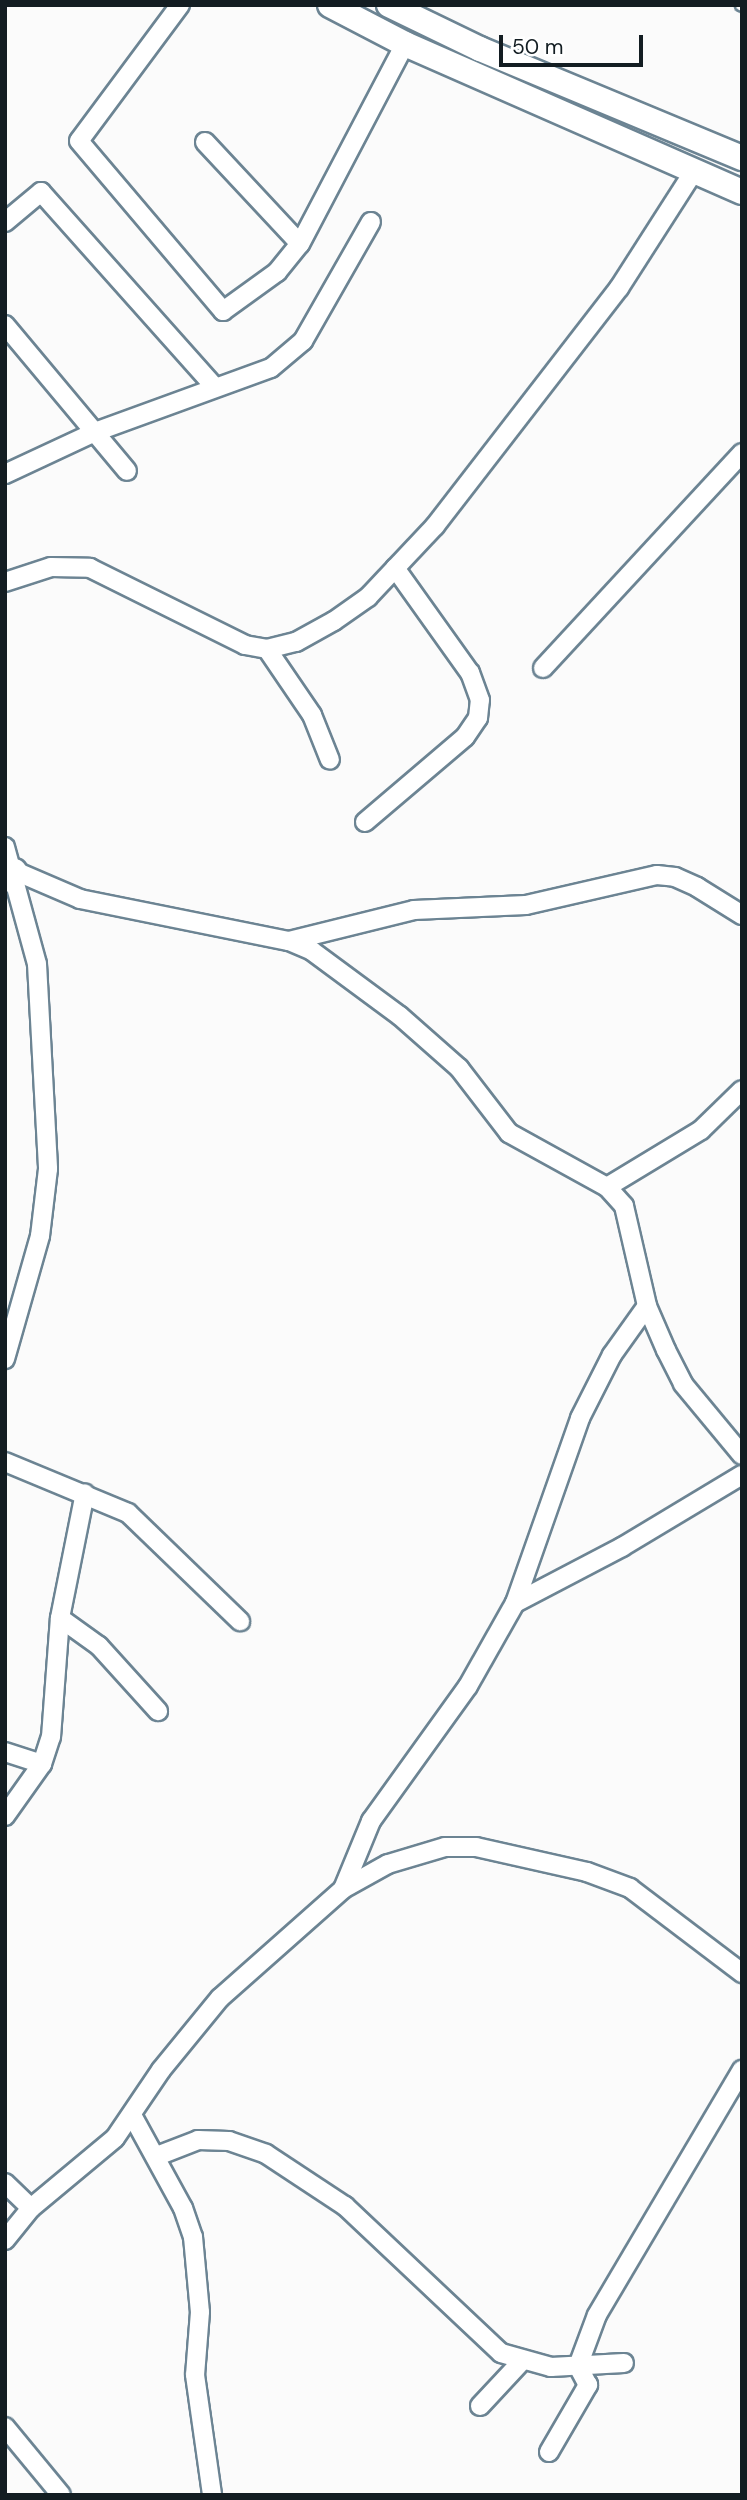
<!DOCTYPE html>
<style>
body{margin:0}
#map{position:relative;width:747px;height:2500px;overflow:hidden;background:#fbfbfb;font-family:"DM Sans",sans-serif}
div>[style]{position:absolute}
.roads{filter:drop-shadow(2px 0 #6c8493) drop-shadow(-2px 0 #6c8493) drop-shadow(0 2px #6c8493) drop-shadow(0 -2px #6c8493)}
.lane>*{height:9px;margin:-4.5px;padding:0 4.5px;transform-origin:4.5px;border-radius:4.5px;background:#fff}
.street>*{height:18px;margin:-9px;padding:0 9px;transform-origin:9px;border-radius:9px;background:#fff}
.secondary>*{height:24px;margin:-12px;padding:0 12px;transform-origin:12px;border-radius:12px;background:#fff}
span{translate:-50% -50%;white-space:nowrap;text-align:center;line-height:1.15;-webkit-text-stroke:7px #fff;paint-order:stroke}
.frame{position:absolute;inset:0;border:7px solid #131d22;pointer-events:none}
.scale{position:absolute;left:499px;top:35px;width:144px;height:32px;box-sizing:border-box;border:4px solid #131d22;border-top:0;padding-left:9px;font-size:21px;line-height:24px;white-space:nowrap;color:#131d22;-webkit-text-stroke:5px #fff;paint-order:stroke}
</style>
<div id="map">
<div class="roads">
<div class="lane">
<div style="left:740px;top:5px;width:2px;rotate:27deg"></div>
</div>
<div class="street">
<div style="left:180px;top:5px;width:169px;rotate:126.6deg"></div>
<div style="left:79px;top:141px;width:223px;rotate:49.7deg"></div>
<div style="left:223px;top:311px;width:67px;rotate:-35.8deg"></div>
<div style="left:277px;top:272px;width:36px;rotate:-51deg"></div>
<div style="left:300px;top:244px;width:226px;rotate:-62.3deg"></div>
<div style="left:205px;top:142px;width:139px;rotate:47deg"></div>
<div style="left:5px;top:222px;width:47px;rotate:-39.8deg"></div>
<div style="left:41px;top:192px;width:261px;rotate:48.3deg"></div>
<div style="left:5px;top:325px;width:190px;rotate:50.1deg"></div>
<div style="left:5px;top:474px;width:99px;rotate:-25deg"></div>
<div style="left:95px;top:432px;width:187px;rotate:-20deg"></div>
<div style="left:271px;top:368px;width:42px;rotate:-40.2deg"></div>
<div style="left:303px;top:341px;width:137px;rotate:-60.3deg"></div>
<div style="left:5px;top:582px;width:48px;rotate:-18.1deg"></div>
<div style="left:51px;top:567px;width:39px;rotate:1deg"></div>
<div style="left:90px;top:568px;width:173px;rotate:26.4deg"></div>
<div style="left:245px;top:645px;width:22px;rotate:10deg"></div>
<div style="left:267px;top:649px;width:30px;rotate:-14deg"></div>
<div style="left:296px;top:642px;width:43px;rotate:-28.9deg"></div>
<div style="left:334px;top:621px;width:42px;rotate:-35.2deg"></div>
<div style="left:368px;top:597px;width:98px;rotate:-46.7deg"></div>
<div style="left:435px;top:526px;width:301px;rotate:-52.3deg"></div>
<div style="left:619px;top:288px;width:139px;rotate:-57.3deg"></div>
<div style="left:267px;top:649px;width:80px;rotate:55.7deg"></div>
<div style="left:312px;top:715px;width:48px;rotate:68.2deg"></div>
<div style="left:543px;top:668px;width:293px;rotate:-47.2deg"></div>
<div style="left:365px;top:822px;width:131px;rotate:-40.4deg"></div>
<div style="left:465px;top:737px;width:23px;rotate:-56deg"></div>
<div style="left:478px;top:718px;width:18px;rotate:-84deg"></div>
<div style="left:480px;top:700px;width:29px;rotate:-110deg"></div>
<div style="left:470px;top:673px;width:129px;rotate:-125.5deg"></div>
<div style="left:5px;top:847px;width:121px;rotate:74.7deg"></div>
<div style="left:37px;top:964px;width:205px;rotate:86.9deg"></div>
<div style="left:48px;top:1169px;width:67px;rotate:96.8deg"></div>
<div style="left:40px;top:1236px;width:128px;rotate:105.9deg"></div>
<div style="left:15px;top:871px;width:71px;rotate:23.3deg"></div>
<div style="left:80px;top:899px;width:213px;rotate:11.4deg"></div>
<div style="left:289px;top:941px;width:25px;rotate:23deg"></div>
<div style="left:312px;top:951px;width:109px;rotate:36.5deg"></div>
<div style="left:400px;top:1016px;width:79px;rotate:41.4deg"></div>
<div style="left:459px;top:1068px;width:82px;rotate:52.4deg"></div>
<div style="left:509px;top:1133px;width:112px;rotate:28.9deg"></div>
<div style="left:607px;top:1187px;width:25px;rotate:48deg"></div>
<div style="left:624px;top:1206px;width:103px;rotate:77deg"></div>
<div style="left:647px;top:1306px;width:48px;rotate:66.6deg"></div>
<div style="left:666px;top:1350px;width:38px;rotate:63deg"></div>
<div style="left:683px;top:1384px;width:92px;rotate:50.3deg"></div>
<div style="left:289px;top:941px;width:129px;rotate:-13.9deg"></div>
<div style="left:414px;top:910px;width:112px;rotate:-2.6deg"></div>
<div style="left:526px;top:905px;width:134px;rotate:-12.9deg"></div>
<div style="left:657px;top:875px;width:18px;rotate:6deg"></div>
<div style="left:675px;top:877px;width:24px;rotate:24deg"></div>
<div style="left:697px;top:887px;width:53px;rotate:31.9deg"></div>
<div style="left:607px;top:1187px;width:110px;rotate:-31.2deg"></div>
<div style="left:701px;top:1130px;width:57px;rotate:-44.3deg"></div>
<div style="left:5px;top:1462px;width:133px;rotate:22.5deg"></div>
<div style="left:128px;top:1513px;width:156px;rotate:44deg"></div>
<div style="left:515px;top:1603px;width:121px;rotate:-27.6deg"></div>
<div style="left:622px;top:1547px;width:140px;rotate:-31deg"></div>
<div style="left:60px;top:1618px;width:48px;rotate:35.7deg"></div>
<div style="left:99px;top:1646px;width:88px;rotate:47.8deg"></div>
<div style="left:5px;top:1752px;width:39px;rotate:18deg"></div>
<div style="left:5px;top:1816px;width:64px;rotate:-54.6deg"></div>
<div style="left:42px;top:1764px;width:28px;rotate:-72deg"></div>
<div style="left:51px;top:1737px;width:119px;rotate:-85.7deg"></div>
<div style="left:60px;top:1618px;width:127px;rotate:-78.7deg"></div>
<div style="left:343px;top:1889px;width:74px;rotate:-67.6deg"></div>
<div style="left:371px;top:1821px;width:166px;rotate:-54.3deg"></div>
<div style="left:468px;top:1686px;width:95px;rotate:-60.5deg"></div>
<div style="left:515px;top:1603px;width:196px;rotate:-70.6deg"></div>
<div style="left:580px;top:1418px;width:71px;rotate:-63.1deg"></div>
<div style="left:612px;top:1355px;width:60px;rotate:-54.5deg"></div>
<div style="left:132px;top:2115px;width:106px;rotate:61.3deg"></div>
<div style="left:183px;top:2208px;width:31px;rotate:71deg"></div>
<div style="left:193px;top:2237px;width:75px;rotate:84.7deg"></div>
<div style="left:200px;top:2312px;width:63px;rotate:94.5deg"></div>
<div style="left:195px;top:2375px;width:121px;rotate:81.9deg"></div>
<div style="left:157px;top:2156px;width:44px;rotate:-21.3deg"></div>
<div style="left:198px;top:2140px;width:31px;rotate:2deg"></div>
<div style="left:229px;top:2141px;width:39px;rotate:19deg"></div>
<div style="left:266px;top:2154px;width:95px;rotate:33.4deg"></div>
<div style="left:345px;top:2206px;width:214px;rotate:43.3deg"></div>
<div style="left:501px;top:2353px;width:52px;rotate:15.6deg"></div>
<div style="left:551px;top:2367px;width:73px;rotate:-3.1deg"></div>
<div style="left:5px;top:2183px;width:36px;rotate:44deg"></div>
<div style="left:5px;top:2240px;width:41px;rotate:-50.9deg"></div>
<div style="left:31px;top:2208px;width:109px;rotate:-39.8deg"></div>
<div style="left:115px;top:2138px;width:82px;rotate:-55.9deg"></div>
<div style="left:161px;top:2070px;width:93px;rotate:-50.7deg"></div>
<div style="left:220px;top:1998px;width:164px;rotate:-41.5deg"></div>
<div style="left:343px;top:1889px;width:51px;rotate:-29.1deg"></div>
<div style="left:388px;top:1864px;width:59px;rotate:-16.6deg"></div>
<div style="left:445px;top:1847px;width:31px"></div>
<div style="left:476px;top:1847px;width:114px;rotate:12.7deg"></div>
<div style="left:587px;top:1872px;width:46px;rotate:20.4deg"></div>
<div style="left:630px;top:1888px;width:141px;rotate:37.2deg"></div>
<div style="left:480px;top:2406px;width:60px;rotate:-47deg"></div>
<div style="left:5px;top:2427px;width:88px;rotate:50.5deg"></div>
<div style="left:549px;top:2452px;width:78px;rotate:-59.8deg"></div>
<div style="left:588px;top:2385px;width:21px;rotate:-118deg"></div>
<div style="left:578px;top:2366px;width:54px;rotate:-69.6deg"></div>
<div style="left:597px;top:2315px;width:285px;rotate:-59.4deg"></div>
</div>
<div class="secondary">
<div style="left:330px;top:5px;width:85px;rotate:27.5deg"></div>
<div style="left:405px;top:44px;width:368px;rotate:23.7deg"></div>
<div style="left:389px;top:5px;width:101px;rotate:25.8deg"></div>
<div style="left:480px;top:49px;width:284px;rotate:22.6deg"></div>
<div style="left:5px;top:880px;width:13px;rotate:-42deg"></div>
</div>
</div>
<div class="frame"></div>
<div class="scale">50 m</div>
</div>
